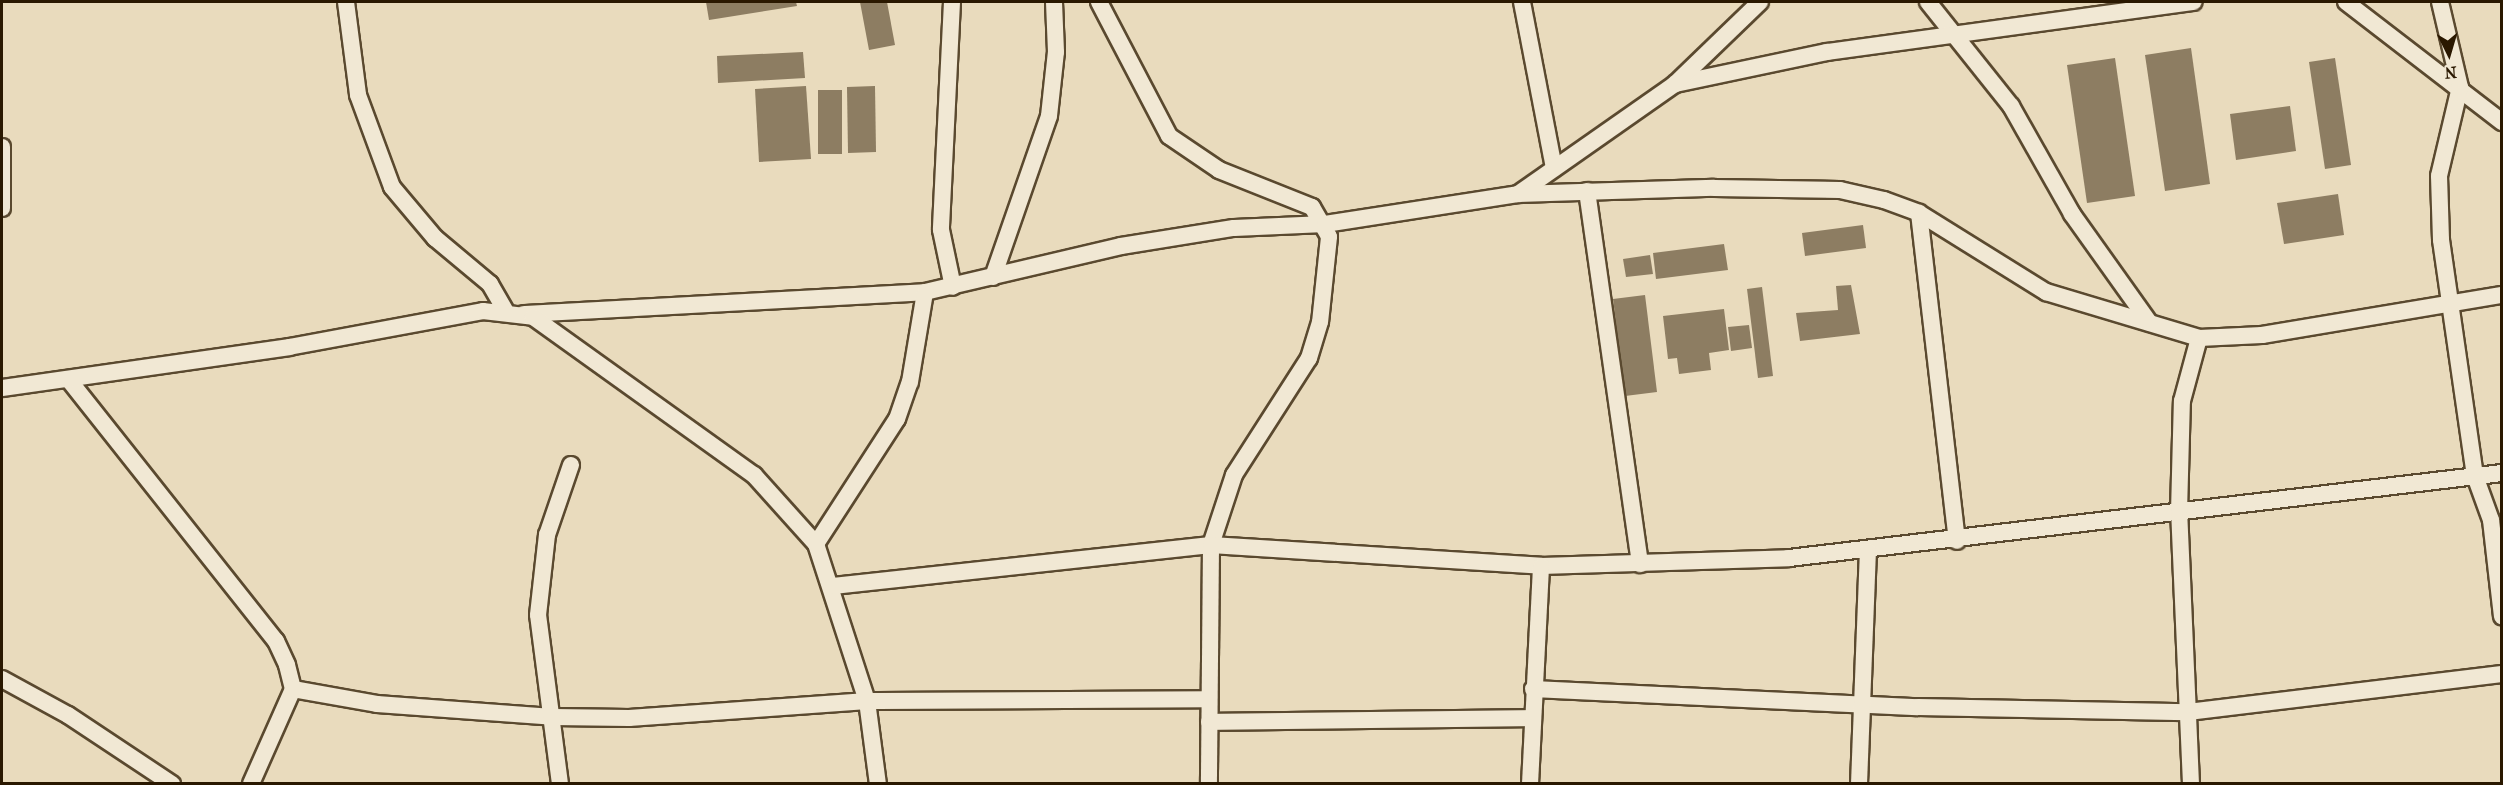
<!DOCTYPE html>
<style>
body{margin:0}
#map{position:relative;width:2503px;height:785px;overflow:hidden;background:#e9dbbd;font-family:"IM FELL French Canon",serif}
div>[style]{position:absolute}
.building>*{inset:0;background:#8d7d62}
.roads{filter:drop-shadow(2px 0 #5a492f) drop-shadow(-2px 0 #5a492f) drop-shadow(0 2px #5a492f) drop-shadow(0 -2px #5a492f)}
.street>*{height:16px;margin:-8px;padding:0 8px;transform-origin:8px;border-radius:8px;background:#f1e8d4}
span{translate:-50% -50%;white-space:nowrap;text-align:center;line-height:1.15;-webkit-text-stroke:4.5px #f1e8d4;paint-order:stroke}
.frame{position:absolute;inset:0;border:3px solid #2a1800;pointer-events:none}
.north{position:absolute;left:2419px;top:24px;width:60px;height:60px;-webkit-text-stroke:4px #f1e8d4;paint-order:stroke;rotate:175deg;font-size:16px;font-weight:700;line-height:24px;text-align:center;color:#2a1800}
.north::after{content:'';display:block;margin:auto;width:21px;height:27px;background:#2a1800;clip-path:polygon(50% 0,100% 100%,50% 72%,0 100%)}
</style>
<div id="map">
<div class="building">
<div style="clip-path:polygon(706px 2px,796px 2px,797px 6px,709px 20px)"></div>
<div style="clip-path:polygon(860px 2px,887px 2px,895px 45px,869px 50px)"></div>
<div style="clip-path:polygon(2191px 48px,2210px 184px,2165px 191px,2145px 55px)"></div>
<div style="clip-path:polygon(803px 52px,805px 78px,718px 83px,717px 56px)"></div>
<div style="clip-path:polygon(2115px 58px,2135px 196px,2087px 203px,2067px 65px)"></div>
<div style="clip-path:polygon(2335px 58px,2351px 165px,2325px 169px,2309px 62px)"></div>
<div style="clip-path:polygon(806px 86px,811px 159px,759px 162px,755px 89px)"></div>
<div style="clip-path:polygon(875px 86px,876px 152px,848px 153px,847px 87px)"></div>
<div style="clip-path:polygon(818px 90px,842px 90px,842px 154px,818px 154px)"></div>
<div style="clip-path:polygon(2290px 106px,2296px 151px,2236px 160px,2230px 114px)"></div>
<div style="clip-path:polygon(2338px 194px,2344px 235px,2284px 244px,2277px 203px)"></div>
<div style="clip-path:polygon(1863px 225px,1866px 248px,1805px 256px,1802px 233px)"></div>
<div style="clip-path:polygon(1724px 244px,1728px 270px,1656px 279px,1653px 253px)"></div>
<div style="clip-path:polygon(1650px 255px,1653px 274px,1626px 277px,1623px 259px)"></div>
<div style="clip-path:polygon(1851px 285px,1860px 334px,1800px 341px,1796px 313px,1838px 310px,1836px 286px)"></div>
<div style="clip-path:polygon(1762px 287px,1773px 376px,1758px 378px,1747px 289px)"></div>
<div style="clip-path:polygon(1645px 295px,1657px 392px,1625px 396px,1613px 299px)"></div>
<div style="clip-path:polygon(1724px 309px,1729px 350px,1709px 353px,1711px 370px,1679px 374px,1677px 358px,1668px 359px,1663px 316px)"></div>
<div style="clip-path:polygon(1749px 325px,1752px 348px,1731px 351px,1728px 327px)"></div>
</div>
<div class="roads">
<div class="street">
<div style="left:346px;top:2px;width:94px;rotate:82.6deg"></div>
<div style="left:358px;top:95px;width:98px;rotate:69.7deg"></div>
<div style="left:392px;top:187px;width:67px;rotate:49.9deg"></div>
<div style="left:435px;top:238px;width:72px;rotate:39.9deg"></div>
<div style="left:490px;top:284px;width:30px;rotate:60deg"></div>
<div style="left:952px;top:2px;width:228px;rotate:92.8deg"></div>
<div style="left:941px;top:230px;width:58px;rotate:78.1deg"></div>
<div style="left:1099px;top:2px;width:151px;rotate:62.4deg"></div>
<div style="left:1169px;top:136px;width:60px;rotate:34.2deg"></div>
<div style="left:1219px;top:170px;width:100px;rotate:21.7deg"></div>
<div style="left:1312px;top:207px;width:34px;rotate:60deg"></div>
<div style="left:1329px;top:237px;width:85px;rotate:96deg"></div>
<div style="left:1320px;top:322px;width:38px;rotate:107deg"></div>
<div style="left:1309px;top:358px;width:139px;rotate:122.7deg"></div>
<div style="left:1234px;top:475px;width:74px;rotate:108.2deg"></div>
<div style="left:1211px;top:545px;width:239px;rotate:90.5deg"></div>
<div style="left:1522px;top:2px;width:169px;rotate:79.1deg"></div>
<div style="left:1928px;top:2px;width:133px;rotate:51.4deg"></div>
<div style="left:2011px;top:106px;width:124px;rotate:60.5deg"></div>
<div style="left:2072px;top:214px;width:133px;rotate:54.5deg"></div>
<div style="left:2346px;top:2px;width:197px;rotate:37.6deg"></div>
<div style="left:2440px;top:2px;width:87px;rotate:76.8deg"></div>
<div style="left:2460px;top:87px;width:91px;rotate:103.3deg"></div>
<div style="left:2439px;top:176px;width:64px;rotate:88.2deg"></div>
<div style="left:2441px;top:240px;width:238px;rotate:81.8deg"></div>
<div style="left:2475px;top:476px;width:47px;rotate:70deg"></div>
<div style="left:2491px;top:520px;width:97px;rotate:83.5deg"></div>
<div style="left:1675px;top:84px;width:155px;rotate:-11.9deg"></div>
<div style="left:1827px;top:52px;width:370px;rotate:-7.8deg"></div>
<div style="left:2px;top:147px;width:61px;rotate:90deg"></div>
<div style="left:1587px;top:191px;width:377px;rotate:81.9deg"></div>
<div style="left:1518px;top:194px;width:192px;rotate:-35deg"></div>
<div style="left:1675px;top:84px;width:118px;rotate:-44deg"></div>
<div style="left:1919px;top:213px;width:330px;rotate:83.4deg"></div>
<div style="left:993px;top:277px;width:170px;rotate:-70.8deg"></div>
<div style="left:1049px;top:116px;width:64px;rotate:-83.8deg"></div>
<div style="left:1056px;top:52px;width:50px;rotate:-92.3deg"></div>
<div style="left:524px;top:314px;width:402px;rotate:-3.1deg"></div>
<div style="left:925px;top:292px;width:201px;rotate:-13.2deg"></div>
<div style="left:1121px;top:246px;width:114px;rotate:-9.1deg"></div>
<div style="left:1234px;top:228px;width:91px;rotate:-2.5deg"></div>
<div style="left:1325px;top:224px;width:195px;rotate:-8.8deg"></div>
<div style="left:1518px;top:194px;width:196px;rotate:-1.8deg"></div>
<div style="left:1714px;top:188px;width:126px;rotate:0.9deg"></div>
<div style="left:1840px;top:190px;width:45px;rotate:12.8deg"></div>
<div style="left:1884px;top:200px;width:37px;rotate:20deg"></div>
<div style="left:1919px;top:213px;width:150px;rotate:31.9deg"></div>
<div style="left:2046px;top:292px;width:160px;rotate:16.7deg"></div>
<div style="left:2199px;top:338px;width:63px;rotate:-2.7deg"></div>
<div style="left:2262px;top:335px;width:243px;rotate:-9.5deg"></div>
<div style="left:69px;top:380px;width:333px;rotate:51.6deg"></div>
<div style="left:276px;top:641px;width:26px;rotate:65deg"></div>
<div style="left:287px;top:665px;width:25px;rotate:76deg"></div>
<div style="left:293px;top:689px;width:104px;rotate:113.9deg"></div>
<div style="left:2px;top:388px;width:290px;rotate:-8.1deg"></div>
<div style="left:289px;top:347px;width:197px;rotate:-10.5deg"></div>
<div style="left:483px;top:311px;width:50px;rotate:6.8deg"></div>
<div style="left:533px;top:317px;width:272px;rotate:35.6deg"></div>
<div style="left:754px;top:475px;width:93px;rotate:48.1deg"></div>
<div style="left:816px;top:544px;width:165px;rotate:72deg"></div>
<div style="left:867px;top:701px;width:84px;rotate:82.5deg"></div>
<div style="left:816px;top:544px;width:149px;rotate:-57.1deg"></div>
<div style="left:897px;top:419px;width:39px;rotate:-71deg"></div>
<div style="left:910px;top:382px;width:91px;rotate:-80.5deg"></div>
<div style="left:833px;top:586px;width:380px;rotate:-6.2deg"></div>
<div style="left:1211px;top:545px;width:331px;rotate:3.6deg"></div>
<div style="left:1541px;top:566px;width:248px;rotate:-1.8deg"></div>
<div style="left:1789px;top:558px;width:718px;rotate:-6.8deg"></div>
<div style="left:2px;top:679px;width:75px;rotate:28.6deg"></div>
<div style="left:68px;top:715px;width:125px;rotate:33.6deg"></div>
<div style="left:293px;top:689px;width:85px;rotate:10.1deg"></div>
<div style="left:377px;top:704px;width:176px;rotate:4.2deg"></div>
<div style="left:553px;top:717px;width:76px;rotate:0.8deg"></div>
<div style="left:629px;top:718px;width:239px;rotate:-4.1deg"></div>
<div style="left:867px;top:701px;width:341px;rotate:-0.3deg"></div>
<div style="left:1533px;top:689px;width:385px;rotate:2.7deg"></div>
<div style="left:1918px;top:707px;width:270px;rotate:1.1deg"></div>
<div style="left:2188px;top:712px;width:316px;rotate:-6.9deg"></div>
<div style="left:1209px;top:722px;width:323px;rotate:-0.7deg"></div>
<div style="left:560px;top:784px;width:170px;rotate:-97.4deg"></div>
<div style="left:538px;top:615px;width:81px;rotate:-83.6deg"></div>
<div style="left:547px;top:535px;width:74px;rotate:-71.1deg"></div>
<div style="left:1530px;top:784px;width:218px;rotate:-87.1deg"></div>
<div style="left:1859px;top:784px;width:233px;rotate:-87.8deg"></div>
<div style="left:2191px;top:784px;width:272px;rotate:-92.5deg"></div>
<div style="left:2179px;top:512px;width:111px;rotate:-88.5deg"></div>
<div style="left:2182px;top:401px;width:65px;rotate:-74.9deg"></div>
</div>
</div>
<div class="frame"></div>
<div class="north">N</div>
</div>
